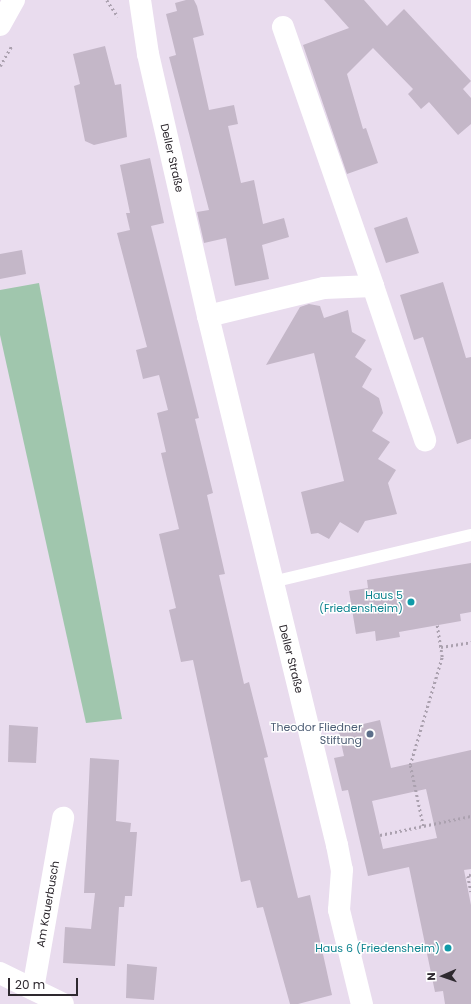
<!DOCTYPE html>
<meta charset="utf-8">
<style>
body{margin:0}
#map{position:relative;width:471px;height:1004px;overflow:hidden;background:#e9dcee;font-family:Poppins,sans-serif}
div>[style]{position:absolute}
.green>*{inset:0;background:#a0c6ad}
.building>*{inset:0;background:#c4b7c8}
.path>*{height:2.5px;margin-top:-1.25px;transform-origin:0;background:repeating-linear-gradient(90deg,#aba1af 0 2px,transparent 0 5px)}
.lane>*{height:12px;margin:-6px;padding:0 6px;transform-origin:6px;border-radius:6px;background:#fff}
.street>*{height:22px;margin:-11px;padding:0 11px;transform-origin:11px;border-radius:11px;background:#fff}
.secondary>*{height:22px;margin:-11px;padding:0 11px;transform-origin:11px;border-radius:11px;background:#fff}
.dots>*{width:11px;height:11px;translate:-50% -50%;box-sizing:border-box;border:2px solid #fff;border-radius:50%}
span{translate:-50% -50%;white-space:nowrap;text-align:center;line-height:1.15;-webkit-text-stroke:3px #fff;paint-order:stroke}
.street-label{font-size:11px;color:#2e292f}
.culture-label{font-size:11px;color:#0d838f}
.right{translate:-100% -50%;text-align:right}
.service-label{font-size:11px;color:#4e5e75}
.north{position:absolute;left:423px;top:956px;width:40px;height:40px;-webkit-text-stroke:3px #fff;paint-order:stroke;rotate:268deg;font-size:11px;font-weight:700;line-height:16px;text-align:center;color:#2e292f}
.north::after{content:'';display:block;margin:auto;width:14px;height:18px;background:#2e292f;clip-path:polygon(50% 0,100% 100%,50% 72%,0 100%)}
.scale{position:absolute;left:8px;top:978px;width:70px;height:18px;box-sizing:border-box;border:2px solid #2e292f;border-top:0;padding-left:5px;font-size:12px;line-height:14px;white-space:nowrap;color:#2e292f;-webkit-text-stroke:3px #fff;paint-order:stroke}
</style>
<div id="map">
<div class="green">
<div style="clip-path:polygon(39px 283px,122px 719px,86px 723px,0 335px,0 290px)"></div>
</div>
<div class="building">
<div style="clip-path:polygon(186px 0,194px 0,197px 6px,204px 35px,193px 38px,209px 110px,234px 105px,238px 124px,228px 126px,241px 183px,254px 180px,263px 224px,284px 218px,289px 237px,262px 245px,269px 279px,235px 286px,226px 238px,204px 243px,197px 212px,209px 210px,169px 57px,176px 55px,166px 14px,177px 11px,175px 3px)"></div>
<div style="clip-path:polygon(324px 0,364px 0,387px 26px,404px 9px,471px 81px,463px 89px,471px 98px,471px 124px,458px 135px,429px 102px,421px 109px,408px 94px,413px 89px,373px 48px,347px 74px,363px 129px,366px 128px,378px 163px,347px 174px,303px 45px,349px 28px)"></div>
<div style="clip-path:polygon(105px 46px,115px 85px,121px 84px,127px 137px,94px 145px,85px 141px,74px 86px,80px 84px,73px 54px)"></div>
<div style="clip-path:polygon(150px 158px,164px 223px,151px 226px,199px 418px,195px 419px,213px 493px,207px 495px,225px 574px,219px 575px,244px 684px,249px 682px,268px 757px,264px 758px,298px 898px,310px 895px,332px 995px,298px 1004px,290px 1004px,263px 907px,257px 908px,250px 880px,241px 882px,193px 660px,181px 662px,169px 610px,176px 608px,159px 534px,179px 529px,161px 453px,166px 452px,157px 413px,168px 410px,159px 375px,143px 379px,136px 350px,147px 347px,117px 233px,130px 230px,126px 213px,130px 213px,120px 165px)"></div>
<div style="clip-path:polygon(407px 217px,419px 253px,386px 263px,374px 228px)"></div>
<div style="clip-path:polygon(22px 250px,26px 274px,0 279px,0 254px)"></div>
<div style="clip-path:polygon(443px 282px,466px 358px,471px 357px,471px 439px,457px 444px,423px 337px,414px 340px,400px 295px)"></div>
<div style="clip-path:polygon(309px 304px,320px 306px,324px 318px,348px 310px,352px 332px,366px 340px,355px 357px,372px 369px,362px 387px,379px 398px,383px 413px,372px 431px,390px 442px,378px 459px,396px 470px,388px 483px,397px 514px,365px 521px,358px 533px,340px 522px,329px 539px,318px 533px,311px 534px,301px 492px,344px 481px,314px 353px,266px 365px,300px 307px)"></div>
<div style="clip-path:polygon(471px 563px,471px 612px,460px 614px,461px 621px,399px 632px,400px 637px,376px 641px,375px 631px,356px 634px,349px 591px,368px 588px,367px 580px)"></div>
<div style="clip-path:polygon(evenodd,380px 720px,391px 768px,471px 750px,471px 869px,464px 870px,471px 905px,471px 1004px,445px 1004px,443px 991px,435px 992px,409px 867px,368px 876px,348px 790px,342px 791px,334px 758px,344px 756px,338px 730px,380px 720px,426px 789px,437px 838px,383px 849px,372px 801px,426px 789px)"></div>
<div style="clip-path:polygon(9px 725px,38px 727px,36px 763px,8px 762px)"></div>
<div style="clip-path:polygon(90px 758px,119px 760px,116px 821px,131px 823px,130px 832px,137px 832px,132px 896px,125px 896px,124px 907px,119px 907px,115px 966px,63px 963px,65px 927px,91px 929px,95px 893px,84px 893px)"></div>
<div style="clip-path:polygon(127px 964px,157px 967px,154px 1000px,126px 998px)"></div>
</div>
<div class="path">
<div style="left:107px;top:0;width:20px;rotate:57deg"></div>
<div style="left:0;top:66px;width:24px;rotate:-60deg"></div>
<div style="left:441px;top:647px;width:30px;rotate:-9deg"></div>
<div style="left:423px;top:826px;width:62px;rotate:-102deg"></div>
<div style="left:410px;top:765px;width:113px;rotate:-73.5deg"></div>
<div style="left:442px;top:657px;width:32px;rotate:-99deg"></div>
<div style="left:380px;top:835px;width:93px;rotate:-11.8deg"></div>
<div style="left:471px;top:875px;width:3px;rotate:162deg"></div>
<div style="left:468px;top:876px;width:16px;rotate:79deg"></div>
</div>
<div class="lane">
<div style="left:272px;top:582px;width:204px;rotate:-13.3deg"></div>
</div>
<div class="street">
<div style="left:140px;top:0;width:55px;rotate:81.6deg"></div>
<div style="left:148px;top:54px;width:269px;rotate:77.1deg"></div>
<div style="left:208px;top:316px;width:545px;rotate:76.3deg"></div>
<div style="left:337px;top:845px;width:25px;rotate:79deg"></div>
<div style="left:342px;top:870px;width:40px;rotate:94.3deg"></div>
<div style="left:339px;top:910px;width:97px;rotate:76.3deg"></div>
<div style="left:283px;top:27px;width:274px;rotate:70.8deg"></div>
<div style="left:208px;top:316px;width:119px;rotate:-13.6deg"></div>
<div style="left:324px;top:288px;width:49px;rotate:-2.3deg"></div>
<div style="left:373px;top:286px;width:163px;rotate:71.3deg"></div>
<div style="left:0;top:973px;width:70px;rotate:26.2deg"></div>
<div style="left:33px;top:989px;width:174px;rotate:-80deg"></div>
</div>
<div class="secondary">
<div style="left:0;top:25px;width:29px;rotate:-61deg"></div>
</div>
<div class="dots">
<div style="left:411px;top:602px;background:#0f9aa8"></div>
<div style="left:370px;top:734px;background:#5c6f8a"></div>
<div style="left:448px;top:948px;background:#0f9aa8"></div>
</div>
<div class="street-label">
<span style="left:172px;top:158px;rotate:77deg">Deller Straße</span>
<span style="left:291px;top:659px;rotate:76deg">Deller Straße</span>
<span style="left:48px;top:904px;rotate:-80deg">Am Kauerbusch</span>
</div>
<div class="culture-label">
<span class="right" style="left:403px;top:602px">Haus 5<br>(Friedensheim)</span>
<span class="right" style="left:440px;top:948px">Haus 6 (Friedensheim)</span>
</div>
<div class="service-label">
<span class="right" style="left:362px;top:734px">Theodor Fliedner<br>Stiftung</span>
</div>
<div class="north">N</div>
<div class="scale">20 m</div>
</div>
